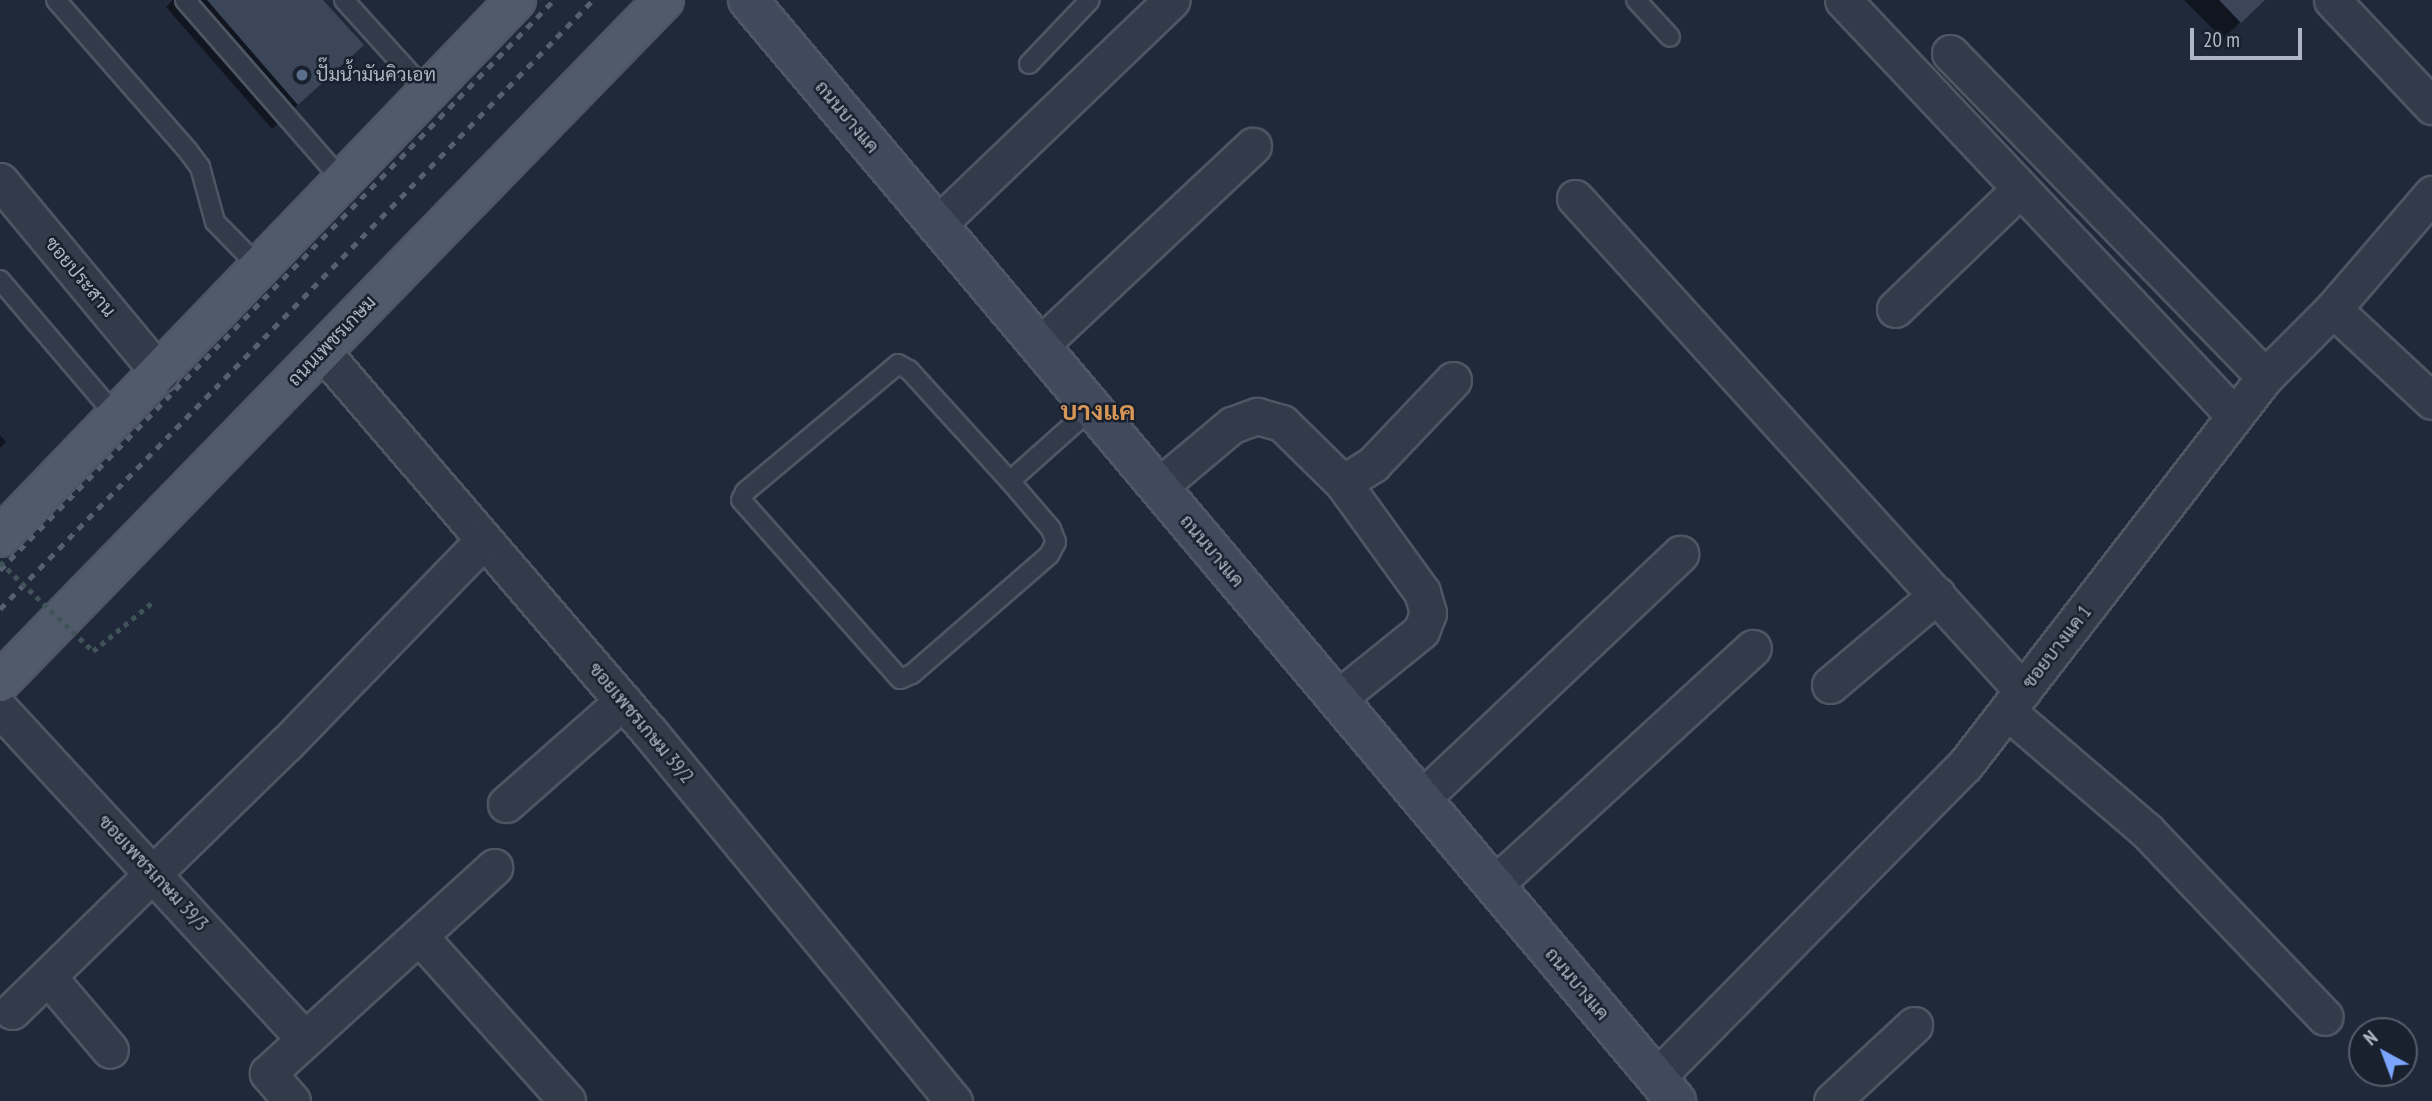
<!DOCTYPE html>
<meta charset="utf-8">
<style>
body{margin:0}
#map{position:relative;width:2432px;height:1101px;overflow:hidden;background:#20293a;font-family:"PT Sans Narrow",Sarabun,sans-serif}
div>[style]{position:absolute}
.shadow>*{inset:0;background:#0007}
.building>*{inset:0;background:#3b4759}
.path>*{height:4.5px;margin-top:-2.25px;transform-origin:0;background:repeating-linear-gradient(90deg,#3f5358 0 5px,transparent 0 10px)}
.roads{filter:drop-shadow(2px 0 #4e5664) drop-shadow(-2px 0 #4e5664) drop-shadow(0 2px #4e5664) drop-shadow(0 -2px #4e5664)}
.service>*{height:18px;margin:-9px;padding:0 9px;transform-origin:9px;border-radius:9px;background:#333b4a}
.minor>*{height:35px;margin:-17.5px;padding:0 17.5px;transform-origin:17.5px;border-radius:17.5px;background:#333b4a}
.secondary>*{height:38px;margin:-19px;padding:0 19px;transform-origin:19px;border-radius:19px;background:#414a5d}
.primary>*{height:38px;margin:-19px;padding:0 19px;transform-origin:19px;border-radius:19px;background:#515a6a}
.rail>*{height:5px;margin-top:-2.5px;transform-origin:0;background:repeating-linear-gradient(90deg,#555f71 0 7px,transparent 0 14px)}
.path-bridge>*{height:4.5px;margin-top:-2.25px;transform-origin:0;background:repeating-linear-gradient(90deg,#3f5358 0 5px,transparent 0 10px)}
.dots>*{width:19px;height:19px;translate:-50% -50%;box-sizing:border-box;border:4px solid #19202e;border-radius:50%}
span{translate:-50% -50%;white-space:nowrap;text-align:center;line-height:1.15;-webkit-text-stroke:5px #19202e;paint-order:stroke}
.poi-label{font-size:19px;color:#aeb6c6}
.left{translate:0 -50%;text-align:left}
.street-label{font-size:19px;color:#aeb6c6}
.district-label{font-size:26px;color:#d99757;font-weight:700}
.north{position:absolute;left:2348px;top:1017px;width:70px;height:70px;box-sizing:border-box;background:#19202e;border:2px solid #555c6b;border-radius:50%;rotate:319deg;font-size:19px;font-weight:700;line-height:28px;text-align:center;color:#aeb6c6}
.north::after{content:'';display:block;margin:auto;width:24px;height:32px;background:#7ca6fd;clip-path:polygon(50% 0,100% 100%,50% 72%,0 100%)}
.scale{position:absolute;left:2190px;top:28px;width:112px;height:32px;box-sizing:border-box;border:4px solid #aeb6c6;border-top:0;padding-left:9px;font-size:21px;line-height:24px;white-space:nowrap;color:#aeb6c6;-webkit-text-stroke:5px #19202e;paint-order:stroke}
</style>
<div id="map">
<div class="shadow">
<div style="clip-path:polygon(173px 0,321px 0,362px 45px,272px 129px,166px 7px)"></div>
<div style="clip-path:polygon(2184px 0,2263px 0,2223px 39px)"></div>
<div style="clip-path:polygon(0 435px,6px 442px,0 448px)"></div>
</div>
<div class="building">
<div style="clip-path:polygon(207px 0,323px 0,364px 45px,298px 105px)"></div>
<div style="clip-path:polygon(2219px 0,2265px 0,2241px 23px)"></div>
</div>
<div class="path">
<div style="left:93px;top:651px;width:79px;rotate:-39.3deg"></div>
</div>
<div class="roads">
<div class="service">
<div style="left:56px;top:0;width:201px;rotate:48.8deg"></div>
<div style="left:188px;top:151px;width:20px;rotate:53deg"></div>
<div style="left:200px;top:167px;width:57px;rotate:74.7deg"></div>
<div style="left:215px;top:222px;width:66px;rotate:45.6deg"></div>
<div style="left:185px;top:0;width:242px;rotate:48.9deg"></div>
<div style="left:344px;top:0;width:124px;rotate:47.9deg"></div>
<div style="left:1636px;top:0;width:50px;rotate:47.4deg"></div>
<div style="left:1029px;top:64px;width:88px;rotate:-46.4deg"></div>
<div style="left:0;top:280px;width:180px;rotate:49.5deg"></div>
<div style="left:1010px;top:481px;width:63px;rotate:49.5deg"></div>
<div style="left:1051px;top:529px;width:14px;rotate:69deg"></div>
<div style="left:1056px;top:542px;width:15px;rotate:118deg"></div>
<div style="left:1049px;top:555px;width:181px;rotate:139deg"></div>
<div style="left:912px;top:674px;width:13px;rotate:157deg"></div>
<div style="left:900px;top:679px;width:239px;rotate:-131.6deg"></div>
<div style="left:741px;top:500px;width:9px;rotate:-63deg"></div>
<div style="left:745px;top:492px;width:199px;rotate:-39.9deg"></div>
<div style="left:898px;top:364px;width:13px;rotate:29deg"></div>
<div style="left:909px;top:370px;width:150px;rotate:47.7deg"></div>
<div style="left:1010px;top:481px;width:110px;rotate:-41.7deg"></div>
</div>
<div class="minor">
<div style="left:1843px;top:0;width:570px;rotate:46.71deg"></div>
<div style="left:2332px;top:0;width:146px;rotate:46.7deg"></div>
<div style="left:1950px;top:53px;width:452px;rotate:45.8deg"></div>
<div style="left:0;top:181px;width:251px;rotate:50.3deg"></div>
<div style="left:1575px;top:198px;width:666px;rotate:47.74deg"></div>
<div style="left:937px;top:225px;width:325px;rotate:-43.8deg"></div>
<div style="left:1895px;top:309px;width:172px;rotate:-43.8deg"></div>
<div style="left:2333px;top:309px;width:135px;rotate:42.9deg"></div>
<div style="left:1039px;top:346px;width:293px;rotate:-43.1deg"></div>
<div style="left:322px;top:351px;width:505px;rotate:49.34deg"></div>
<div style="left:651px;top:734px;width:476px;rotate:50.5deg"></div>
<div style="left:1343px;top:483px;width:36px;rotate:-32deg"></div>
<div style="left:1373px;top:464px;width:116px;rotate:-46.4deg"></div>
<div style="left:1158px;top:487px;width:97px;rotate:-40deg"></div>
<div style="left:1232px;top:425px;width:27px;rotate:-20deg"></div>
<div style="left:1257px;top:416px;width:26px;rotate:16deg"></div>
<div style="left:1282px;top:423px;width:86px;rotate:44.5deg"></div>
<div style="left:1343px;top:483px;width:135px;rotate:54.1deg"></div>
<div style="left:1422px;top:592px;width:22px;rotate:74deg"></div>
<div style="left:1428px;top:613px;width:19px;rotate:111deg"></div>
<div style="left:1421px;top:631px;width:108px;rotate:141deg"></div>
<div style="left:1830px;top:685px;width:140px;rotate:-40.1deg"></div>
<div style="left:0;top:709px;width:449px;rotate:47.3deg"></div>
<div style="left:2007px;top:711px;width:184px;rotate:40.6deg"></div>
<div style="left:2147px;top:831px;width:257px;rotate:46.3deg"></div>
<div style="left:1421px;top:799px;width:357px;rotate:-43.4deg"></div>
<div style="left:506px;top:804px;width:156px;rotate:-41.4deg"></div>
<div style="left:1494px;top:885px;width:351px;rotate:-42.5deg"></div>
<div style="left:420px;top:937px;width:220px;rotate:48.1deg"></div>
<div style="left:49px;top:978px;width:94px;rotate:49.7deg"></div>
<div style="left:12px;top:1011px;width:383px;rotate:-44.3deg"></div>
<div style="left:286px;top:744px;width:283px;rotate:-45.9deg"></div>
<div style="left:1656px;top:1078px;width:440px;rotate:-45.4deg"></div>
<div style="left:1965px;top:765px;width:490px;rotate:-52.3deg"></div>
<div style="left:2265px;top:377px;width:96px;rotate:-45deg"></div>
<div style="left:2333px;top:309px;width:152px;rotate:-49.3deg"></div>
<div style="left:292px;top:1101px;width:37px;rotate:-131deg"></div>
<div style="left:268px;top:1073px;width:306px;rotate:-42.3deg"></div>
<div style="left:1832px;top:1101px;width:112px;rotate:-42.8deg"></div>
</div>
<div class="secondary">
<div style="left:748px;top:0;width:1440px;rotate:49.87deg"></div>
</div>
<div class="primary">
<div style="left:0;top:537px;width:745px;rotate:-46.14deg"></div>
<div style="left:0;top:682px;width:952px;rotate:-45.77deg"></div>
</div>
</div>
<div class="rail">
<div style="left:0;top:570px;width:795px;rotate:-45.82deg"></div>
<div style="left:0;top:609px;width:850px;rotate:-45.76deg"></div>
</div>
<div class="path-bridge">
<div style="left:0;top:562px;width:129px;rotate:43.7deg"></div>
</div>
<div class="dots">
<div style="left:302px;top:75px;background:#5c6f8a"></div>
</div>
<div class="poi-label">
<span class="left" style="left:316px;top:75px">ปั๊มน้ำมันคิวเอท</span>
</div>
<div class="street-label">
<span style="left:847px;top:117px;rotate:50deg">ถนนบางแค</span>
<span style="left:80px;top:277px;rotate:50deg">ซอยประสาน</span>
<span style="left:332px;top:341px;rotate:-46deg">ถนนเพชรเกษม</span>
<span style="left:1212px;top:551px;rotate:50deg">ถนนบางแค</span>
<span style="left:2057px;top:647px;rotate:-52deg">ซอยบางแค 1</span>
<span style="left:641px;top:723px;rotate:50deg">ซอยเพชรเกษม 39/2</span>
<span style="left:153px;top:873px;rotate:47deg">ซอยเพชรเกษม 39/3</span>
<span style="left:1577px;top:984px;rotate:50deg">ถนนบางแค</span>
</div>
<div class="district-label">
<span style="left:1098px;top:411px">บางแค</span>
</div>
<div class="north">N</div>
<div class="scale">20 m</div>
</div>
